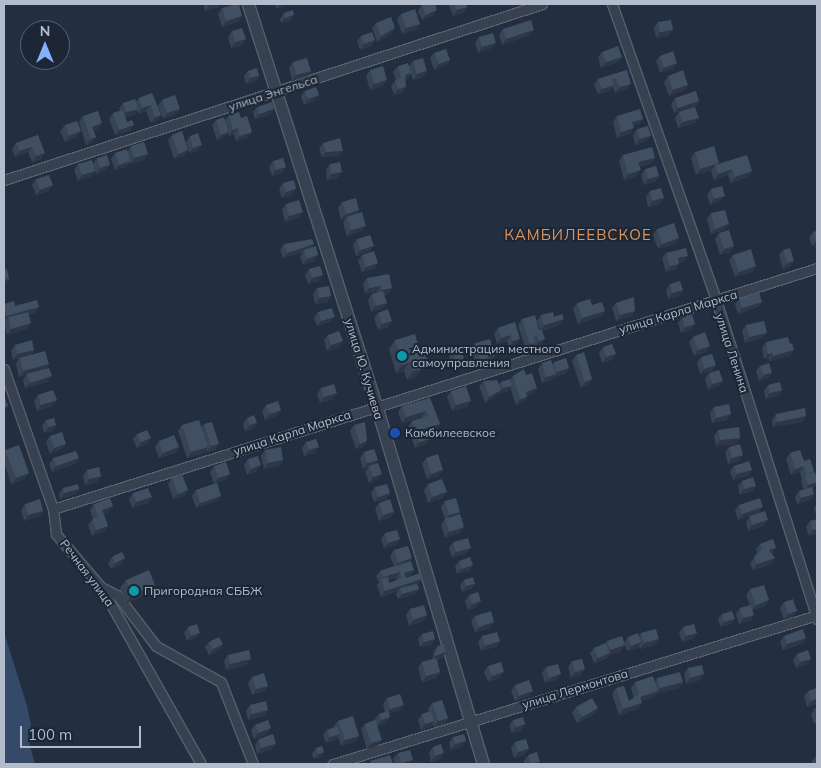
<!DOCTYPE html>
<meta charset="utf-8">
<style>
body{margin:0}
#map{position:relative;width:821px;height:768px;overflow:hidden;background:#232f40;font-family:Mulish,sans-serif}
div>[style]{position:absolute}
.water>*{inset:0;background:#354a68}
.roads{filter:drop-shadow(1px 0 #555f6d) drop-shadow(-1px 0 #555f6d) drop-shadow(0 1px #555f6d) drop-shadow(0 -1px #555f6d)}
.minor>*{height:9px;margin:-4.5px;padding:0 4.5px;transform-origin:4.5px;border-radius:4.5px;background:#374150}
.tertiary>*{height:11px;margin:-5.5px;padding:0 5.5px;transform-origin:5.5px;border-radius:5.5px;background:#374150}
.wall>*{inset:0;background:#384454}
.shaded-wall>*{inset:0;background:#2e3745}
.building>*{inset:0;background:#414f62}
.dots>*{width:14px;height:14px;translate:-50% -50%;box-sizing:border-box;border:2px solid #1c2635;border-radius:50%}
span{translate:-50% -50%;white-space:nowrap;text-align:center;line-height:1.15;-webkit-text-stroke:4px #1c2635;paint-order:stroke}
.street-label{font-size:12px;color:#b3bcca}
.poi-label{font-size:12px;color:#b3bcca}
.left{translate:0 -50%;text-align:left}
.quarter-label{font-size:15px;color:#dc955c;letter-spacing:1px}
.frame{position:absolute;inset:0;border:5px solid #b3bcca;pointer-events:none}
.north{position:absolute;left:20px;top:20px;width:50px;height:50px;box-sizing:border-box;background:#1c2635;border:1px solid #586271;border-radius:50%;rotate:0deg;font-size:14px;font-weight:700;line-height:20px;text-align:center;color:#b3bcca}
.north::after{content:'';display:block;margin:auto;width:18px;height:22px;background:#84b2ff;clip-path:polygon(50% 0,100% 100%,50% 72%,0 100%)}
.scale{position:absolute;left:20px;top:726px;width:121px;height:22px;box-sizing:border-box;border:2px solid #b3bcca;border-top:0;padding-left:6px;font-size:15px;line-height:18px;white-space:nowrap;color:#b3bcca;-webkit-text-stroke:4px #1c2635;paint-order:stroke}
</style>
<div id="map">
<div class="water">
<div style="clip-path:polygon(4px 632px,27px 706px,31px 725px,28px 739px,35px 764px,4px 764px)"></div>
</div>
<div class="roads">
<div class="minor">
<div style="left:612px;top:4px;width:314px;rotate:70.6deg"></div>
<div style="left:716px;top:300px;width:335px;rotate:72.4deg"></div>
<div style="left:4px;top:180px;width:566px;rotate:-18.11deg"></div>
<div style="left:4px;top:369px;width:148px;rotate:70.7deg"></div>
<div style="left:53px;top:509px;width:25px;rotate:83deg"></div>
<div style="left:56px;top:534px;width:70px;rotate:49.7deg"></div>
<div style="left:101px;top:587px;width:203px;rotate:60.5deg"></div>
<div style="left:53px;top:509px;width:801px;rotate:-17.51deg"></div>
<div style="left:101px;top:587px;width:18px;rotate:27deg"></div>
<div style="left:117px;top:595px;width:64px;rotate:52.6deg"></div>
<div style="left:156px;top:646px;width:74px;rotate:29deg"></div>
<div style="left:221px;top:682px;width:88px;rotate:68.7deg"></div>
<div style="left:333px;top:764px;width:506px;rotate:-17.11deg"></div>
</div>
<div class="tertiary">
<div style="left:248px;top:4px;width:421px;rotate:72.3deg"></div>
<div style="left:376px;top:405px;width:375px;rotate:73.4deg"></div>
</div>
</div>
<div class="wall">
<div style="clip-path:polygon(203px 4px,221px 4px,219px 7px,205px 11px)"></div>
<div style="clip-path:polygon(275px 4px,285px 4px,283px 7px,276px 9px)"></div>
<div style="clip-path:polygon(450px 4px,466px 4px,467px 7px,463px 13px,453px 16px,449px 5px)"></div>
<div style="clip-path:polygon(422px 5px,433px 16px,422px 20px,418px 11px)"></div>
<div style="clip-path:polygon(222px 8px,238px 22px,222px 27px,218px 14px)"></div>
<div style="clip-path:polygon(284px 13px,290px 21px,281px 23px,280px 19px)"></div>
<div style="clip-path:polygon(401px 14px,420px 24px,416px 30px,402px 34px,397px 19px)"></div>
<div style="clip-path:polygon(658px 22px,669px 36px,656px 38px,654px 28px)"></div>
<div style="clip-path:polygon(376px 23px,391px 34px,377px 42px,372px 28px)"></div>
<div style="clip-path:polygon(503px 29px,530px 35px,502px 45px,499px 35px)"></div>
<div style="clip-path:polygon(232px 31px,246px 39px,242px 45px,231px 48px,228px 37px)"></div>
<div style="clip-path:polygon(361px 36px,375px 40px,371px 46px,360px 50px,357px 41px)"></div>
<div style="clip-path:polygon(479px 37px,492px 48px,478px 53px,475px 43px)"></div>
<div style="clip-path:polygon(602px 52px,622px 57px,618px 62px,601px 68px,598px 57px)"></div>
<div style="clip-path:polygon(434px 53px,450px 60px,446px 65px,434px 70px,430px 58px)"></div>
<div style="clip-path:polygon(660px 56px,677px 63px,673px 69px,660px 73px,656px 61px)"></div>
<div style="clip-path:polygon(413px 61px,423px 77px,413px 80px,411px 74px,407px 79px,405px 80px,402px 93px,394px 95px,391px 86px,396px 80px,393px 72px,398px 66px,409px 66px)"></div>
<div style="clip-path:polygon(293px 62px,311px 71px,307px 76px,292px 81px,289px 68px)"></div>
<div style="clip-path:polygon(370px 70px,383px 86px,370px 90px,366px 76px)"></div>
<div style="clip-path:polygon(627px 70px,627px 89px,615px 93px,612px 86px,610px 91px,598px 94px,594px 85px,598px 79px)"></div>
<div style="clip-path:polygon(248px 71px,255px 82px,246px 84px,244px 76px)"></div>
<div style="clip-path:polygon(668px 76px,684px 90px,669px 96px,664px 82px)"></div>
<div style="clip-path:polygon(305px 91px,319px 95px,314px 101px,304px 105px,301px 96px)"></div>
<div style="clip-path:polygon(152px 93px,161px 115px,157px 121px,151px 123px,146px 111px,138px 114px,137px 110px,134px 115px,125px 117px,130px 131px,115px 135px,109px 119px,113px 113px,120px 111px,119px 109px,123px 103px,136px 102px,139px 98px)"></div>
<div style="clip-path:polygon(675px 98px,699px 101px,695px 107px,674px 113px,671px 104px)"></div>
<div style="clip-path:polygon(162px 100px,176px 114px,163px 119px,158px 106px)"></div>
<div style="clip-path:polygon(257px 107px,270px 115px,255px 119px,253px 112px)"></div>
<div style="clip-path:polygon(679px 112px,699px 118px,695px 123px,678px 128px,675px 118px)"></div>
<div style="clip-path:polygon(229px 115px,241px 118px,252px 132px,247px 138px,236px 141px,234px 134px,229px 136px,228px 133px,224px 138px,217px 140px,212px 125px,216px 120px,225px 121px)"></div>
<div style="clip-path:polygon(83px 116px,98px 129px,94px 130px,96px 137px,92px 143px,86px 145px,79px 122px)"></div>
<div style="clip-path:polygon(617px 116px,643px 119px,639px 124px,633px 126px,630px 134px,617px 138px,613px 122px)"></div>
<div style="clip-path:polygon(65px 125px,77px 137px,65px 142px,60px 131px)"></div>
<div style="clip-path:polygon(637px 129px,647px 141px,635px 145px,633px 135px)"></div>
<div style="clip-path:polygon(38px 135px,41px 159px,32px 162px,28px 152px,15px 157px,12px 149px,16px 143px)"></div>
<div style="clip-path:polygon(172px 135px,188px 150px,184px 156px,174px 159px,168px 140px)"></div>
<div style="clip-path:polygon(190px 136px,198px 151px,189px 153px,186px 142px)"></div>
<div style="clip-path:polygon(323px 143px,339px 156px,322px 157px,319px 149px)"></div>
<div style="clip-path:polygon(131px 146px,144px 160px,130px 164px,130px 162px,126px 167px,115px 170px,111px 159px,115px 153px,127px 152px)"></div>
<div style="clip-path:polygon(695px 152px,718px 164px,752px 171px,748px 177px,731px 183px,728px 175px,714px 180px,711px 171px,712px 170px,696px 175px,691px 158px)"></div>
<div style="clip-path:polygon(623px 155px,655px 158px,651px 163px,640px 167px,637px 176px,624px 180px,619px 161px)"></div>
<div style="clip-path:polygon(97px 158px,106px 170px,96px 174px,95px 171px,91px 177px,78px 181px,74px 170px,78px 164px,93px 164px)"></div>
<div style="clip-path:polygon(273px 161px,286px 167px,282px 173px,272px 176px,269px 167px)"></div>
<div style="clip-path:polygon(330px 164px,338px 178px,327px 180px,326px 170px)"></div>
<div style="clip-path:polygon(645px 169px,659px 176px,655px 182px,644px 185px,641px 175px)"></div>
<div style="clip-path:polygon(36px 179px,49px 191px,36px 195px,32px 185px)"></div>
<div style="clip-path:polygon(283px 183px,292px 195px,282px 198px,279px 189px)"></div>
<div style="clip-path:polygon(711px 189px,721px 201px,710px 205px,707px 195px)"></div>
<div style="clip-path:polygon(650px 191px,660px 204px,648px 207px,646px 197px)"></div>
<div style="clip-path:polygon(342px 202px,359px 210px,356px 214px,362px 231px,347px 236px,343px 223px,346px 218px,341px 220px,338px 208px)"></div>
<div style="clip-path:polygon(286px 204px,299px 218px,285px 222px,282px 210px)"></div>
<div style="clip-path:polygon(711px 213px,725px 230px,711px 234px,707px 219px)"></div>
<div style="clip-path:polygon(657px 229px,675px 244px,658px 249px,653px 235px)"></div>
<div style="clip-path:polygon(817px 231px,817px 245px,812px 246px,809px 238px,813px 232px)"></div>
<div style="clip-path:polygon(719px 233px,734px 246px,730px 252px,720px 255px,715px 239px)"></div>
<div style="clip-path:polygon(357px 239px,370px 251px,356px 256px,353px 245px)"></div>
<div style="clip-path:polygon(284px 244px,311px 248px,314px 261px,303px 265px,300px 256px,303px 252px,283px 258px,280px 250px)"></div>
<div style="clip-path:polygon(783px 250px,794px 261px,790px 267px,783px 269px,779px 255px)"></div>
<div style="clip-path:polygon(666px 253px,684px 262px,679px 263px,675px 270px,666px 272px,662px 258px)"></div>
<div style="clip-path:polygon(362px 255px,378px 263px,374px 269px,362px 272px,358px 261px)"></div>
<div style="clip-path:polygon(733px 255px,756px 266px,752px 272px,735px 277px,729px 260px)"></div>
<div style="clip-path:polygon(309px 269px,319px 281px,308px 284px,305px 275px)"></div>
<div style="clip-path:polygon(367px 278px,392px 288px,388px 294px,384px 295px,387px 303px,383px 308px,371px 312px,368px 300px,372px 294px,377px 293px,377px 291px,365px 294px,363px 284px)"></div>
<div style="clip-path:polygon(670px 284px,683px 290px,679px 296px,668px 299px,666px 290px)"></div>
<div style="clip-path:polygon(317px 288px,331px 296px,327px 302px,315px 304px,313px 294px)"></div>
<div style="clip-path:polygon(739px 299px,762px 302px,758px 307px,738px 314px,735px 304px)"></div>
<div style="clip-path:polygon(577px 303px,605px 311px,601px 316px,578px 324px,573px 309px)"></div>
<div style="clip-path:polygon(616px 303px,635px 311px,631px 316px,616px 321px,612px 308px)"></div>
<div style="clip-path:polygon(4px 304px,15px 306px,39px 307px,35px 313px,28px 315px,27px 329px,7px 335px,4px 323px,5px 321px,4px 321px)"></div>
<div style="clip-path:polygon(318px 312px,330px 322px,317px 326px,314px 318px)"></div>
<div style="clip-path:polygon(378px 313px,388px 327px,378px 330px,374px 318px)"></div>
<div style="clip-path:polygon(541px 315px,554px 317px,560px 325px,542px 331px,545px 339px,540px 345px,535px 346px,534px 344px,531px 349px,526px 350px,518px 325px,522px 319px,539px 330px,540px 330px,537px 321px)"></div>
<div style="clip-path:polygon(682px 318px,695px 324px,691px 330px,681px 333px,678px 323px)"></div>
<div style="clip-path:polygon(515px 322px,516px 345px,509px 347px,507px 341px,497px 344px,494px 333px,498px 328px)"></div>
<div style="clip-path:polygon(746px 325px,763px 338px,745px 343px,742px 331px)"></div>
<div style="clip-path:polygon(328px 335px,343px 341px,339px 347px,327px 351px,324px 340px)"></div>
<div style="clip-path:polygon(693px 337px,706px 352px,694px 356px,689px 342px)"></div>
<div style="clip-path:polygon(395px 340px,421px 356px,428px 361px,416px 377px,407px 380px,404px 371px,396px 373px,389px 349px)"></div>
<div style="clip-path:polygon(766px 342px,790px 356px,769px 361px,769px 358px,764px 359px,762px 348px)"></div>
<div style="clip-path:polygon(475px 343px,495px 356px,491px 362px,476px 366px,471px 349px)"></div>
<div style="clip-path:polygon(15px 345px,34px 350px,31px 355px,46px 369px,48px 382px,25px 388px,23px 380px,26px 375px,19px 377px,16px 364px,19px 358px,13px 360px,11px 351px)"></div>
<div style="clip-path:polygon(603px 347px,612px 360px,602px 363px,599px 353px)"></div>
<div style="clip-path:polygon(453px 351px,464px 358px,460px 364px,451px 366px,449px 357px)"></div>
<div style="clip-path:polygon(576px 355px,592px 379px,588px 385px,581px 388px,572px 361px)"></div>
<div style="clip-path:polygon(701px 357px,716px 365px,712px 371px,700px 374px,697px 363px)"></div>
<div style="clip-path:polygon(554px 362px,569px 368px,565px 374px,553px 377px,552px 380px,542px 383px,538px 369px,542px 363px,553px 364px)"></div>
<div style="clip-path:polygon(760px 366px,768px 378px,759px 381px,756px 371px)"></div>
<div style="clip-path:polygon(709px 373px,719px 386px,708px 390px,705px 379px)"></div>
<div style="clip-path:polygon(513px 376px,533px 394px,527px 396px,523px 402px,516px 405px,510px 387px,508px 391px,498px 394px,498px 393px,496px 396px,485px 403px,479px 386px,484px 381px,499px 385px,501px 382px,510px 380px)"></div>
<div style="clip-path:polygon(768px 385px,782px 390px,778px 396px,766px 399px,764px 391px)"></div>
<div style="clip-path:polygon(321px 388px,333px 399px,320px 403px,317px 394px)"></div>
<div style="clip-path:polygon(451px 391px,467px 407px,452px 411px,447px 397px)"></div>
<div style="clip-path:polygon(38px 395px,57px 400px,52px 406px,37px 411px,34px 401px)"></div>
<div style="clip-path:polygon(430px 398px,440px 424px,436px 429px,428px 432px,426px 444px,415px 448px,412px 439px,415px 436px,411px 437px,408px 427px,412px 421px,423px 418px,422px 417px,402px 423px,398px 412px,402px 406px)"></div>
<div style="clip-path:polygon(266px 405px,281px 410px,277px 416px,265px 420px,262px 411px)"></div>
<div style="clip-path:polygon(714px 407px,731px 414px,727px 420px,712px 423px,710px 413px)"></div>
<div style="clip-path:polygon(776px 414px,806px 416px,802px 422px,773px 427px,772px 420px)"></div>
<div style="clip-path:polygon(247px 418px,253px 429px,245px 431px,243px 424px)"></div>
<div style="clip-path:polygon(46px 420px,56px 425px,52px 431px,44px 433px,42px 426px)"></div>
<div style="clip-path:polygon(204px 424px,215px 450px,207px 452px,206px 450px,204px 453px,187px 458px,178px 431px,182px 425px,201px 427px)"></div>
<div style="clip-path:polygon(354px 425px,367px 441px,363px 447px,356px 449px,350px 431px)"></div>
<div style="clip-path:polygon(718px 430px,740px 438px,736px 444px,716px 446px,714px 436px)"></div>
<div style="clip-path:polygon(137px 434px,147px 444px,137px 448px,133px 439px)"></div>
<div style="clip-path:polygon(50px 436px,66px 444px,62px 449px,50px 454px,46px 442px)"></div>
<div style="clip-path:polygon(159px 441px,175px 453px,159px 458px,155px 447px)"></div>
<div style="clip-path:polygon(306px 442px,315px 453px,304px 456px,302px 448px)"></div>
<div style="clip-path:polygon(729px 447px,743px 455px,739px 461px,728px 464px,725px 452px)"></div>
<div style="clip-path:polygon(5px 450px,29px 473px,25px 479px,11px 484px,4px 462px,4px 452px)"></div>
<div style="clip-path:polygon(265px 450px,283px 460px,279px 466px,264px 469px,261px 456px)"></div>
<div style="clip-path:polygon(364px 452px,378px 460px,375px 464px,378px 479px,369px 483px,365px 472px,368px 468px,363px 469px,360px 458px)"></div>
<div style="clip-path:polygon(790px 453px,804px 461px,814px 471px,813px 472px,814px 488px,812px 488px,814px 494px,810px 500px,797px 504px,795px 497px,799px 491px,804px 490px,801px 481px,802px 479px,800px 472px,791px 475px,786px 459px)"></div>
<div style="clip-path:polygon(53px 458px,79px 458px,75px 464px,52px 472px,49px 464px)"></div>
<div style="clip-path:polygon(426px 458px,439px 476px,427px 479px,422px 464px)"></div>
<div style="clip-path:polygon(248px 459px,257px 471px,247px 475px,244px 465px)"></div>
<div style="clip-path:polygon(214px 466px,230px 474px,225px 480px,217px 483px,221px 496px,217px 501px,196px 508px,192px 496px,196px 490px,214px 484px,210px 472px)"></div>
<div style="clip-path:polygon(734px 466px,752px 470px,748px 476px,733px 480px,730px 471px)"></div>
<div style="clip-path:polygon(87px 470px,101px 476px,97px 482px,85px 485px,83px 476px)"></div>
<div style="clip-path:polygon(172px 478px,188px 490px,184px 496px,173px 499px,168px 484px)"></div>
<div style="clip-path:polygon(742px 481px,756px 486px,752px 491px,740px 495px,738px 486px)"></div>
<div style="clip-path:polygon(428px 484px,443px 498px,428px 503px,424px 490px)"></div>
<div style="clip-path:polygon(375px 487px,390px 493px,386px 499px,374px 502px,371px 493px)"></div>
<div style="clip-path:polygon(63px 488px,79px 489px,75px 494px,60px 499px,59px 494px)"></div>
<div style="clip-path:polygon(133px 493px,152px 497px,148px 503px,132px 508px,129px 499px)"></div>
<div style="clip-path:polygon(445px 501px,460px 512px,458px 515px,460px 533px,445px 538px,441px 525px,445px 519px,441px 507px)"></div>
<div style="clip-path:polygon(379px 503px,394px 512px,390px 518px,379px 521px,375px 509px)"></div>
<div style="clip-path:polygon(25px 504px,43px 511px,39px 516px,24px 521px,21px 510px)"></div>
<div style="clip-path:polygon(94px 504px,109px 512px,104px 514px,108px 526px,104px 531px,92px 536px,88px 525px,93px 519px,90px 510px)"></div>
<div style="clip-path:polygon(817px 504px,817px 516px,814px 508px)"></div>
<div style="clip-path:polygon(739px 505px,759px 513px,738px 520px,735px 510px)"></div>
<div style="clip-path:polygon(750px 516px,764px 526px,748px 531px,746px 522px)"></div>
<div style="clip-path:polygon(810px 521px,817px 534px,809px 536px,806px 527px)"></div>
<div style="clip-path:polygon(385px 533px,400px 539px,396px 545px,384px 548px,381px 539px)"></div>
<div style="clip-path:polygon(453px 542px,467px 553px,452px 558px,449px 548px)"></div>
<div style="clip-path:polygon(760px 544px,772px 554px,775px 558px,771px 564px,753px 570px,750px 563px,757px 554px,756px 549px)"></div>
<div style="clip-path:polygon(evenodd,394px 550px,412px 558px,410px 561px,414px 570px,410px 576px,406px 577px,418px 585px,419px 589px,415px 594px,398px 599px,396px 594px,398px 591px,381px 597px,377px 585px,379px 583px,376px 576px,380px 571px,394px 566px,390px 556px,394px 550px,396px 578px,397px 580px,389px 583px,388px 580px,396px 578px)"></div>
<div style="clip-path:polygon(112px 557px,125px 558px,121px 564px,111px 569px,108px 563px)"></div>
<div style="clip-path:polygon(459px 561px,473px 565px,469px 571px,457px 574px,455px 566px)"></div>
<div style="clip-path:polygon(126px 580px,155px 585px,149px 594px,126px 603px,120px 588px)"></div>
<div style="clip-path:polygon(464px 580px,471px 589px,462px 592px,460px 585px)"></div>
<div style="clip-path:polygon(750px 589px,769px 600px,765px 606px,752px 610px,754px 615px,750px 621px,739px 624px,736px 614px,740px 608px,750px 605px,746px 595px)"></div>
<div style="clip-path:polygon(469px 595px,477px 607px,468px 610px,465px 601px)"></div>
<div style="clip-path:polygon(784px 602px,793px 617px,784px 620px,780px 608px)"></div>
<div style="clip-path:polygon(410px 609px,427px 615px,423px 621px,409px 626px,406px 615px)"></div>
<div style="clip-path:polygon(722px 614px,731px 624px,720px 627px,718px 619px)"></div>
<div style="clip-path:polygon(475px 616px,490px 628px,475px 632px,471px 621px)"></div>
<div style="clip-path:polygon(188px 627px,196px 638px,187px 641px,184px 633px)"></div>
<div style="clip-path:polygon(683px 627px,697px 633px,693px 639px,682px 642px,679px 633px)"></div>
<div style="clip-path:polygon(641px 633px,655px 645px,640px 649px,639px 646px,637px 648px,627px 651px,624px 643px,628px 637px,639px 636px)"></div>
<div style="clip-path:polygon(422px 634px,435px 639px,431px 645px,420px 647px,418px 639px)"></div>
<div style="clip-path:polygon(482px 636px,500px 641px,496px 647px,481px 651px,478px 642px)"></div>
<div style="clip-path:polygon(784px 636px,806px 638px,802px 644px,783px 650px,780px 642px)"></div>
<div style="clip-path:polygon(607px 641px,621px 651px,609px 655px,606px 659px,594px 663px,590px 653px,594px 648px,606px 643px)"></div>
<div style="clip-path:polygon(209px 642px,223px 644px,219px 650px,209px 655px,205px 647px)"></div>
<div style="clip-path:polygon(438px 646px,446px 652px,442px 658px,437px 660px,440px 672px,436px 678px,422px 682px,418px 668px,422px 662px,432px 660px,434px 651px)"></div>
<div style="clip-path:polygon(797px 654px,811px 659px,807px 664px,796px 668px,793px 660px)"></div>
<div style="clip-path:polygon(228px 655px,247px 665px,226px 670px,224px 661px)"></div>
<div style="clip-path:polygon(572px 661px,581px 675px,571px 678px,568px 667px)"></div>
<div style="clip-path:polygon(488px 666px,500px 678px,488px 682px,484px 672px)"></div>
<div style="clip-path:polygon(546px 667px,557px 680px,545px 683px,542px 673px)"></div>
<div style="clip-path:polygon(688px 668px,700px 680px,686px 684px,684px 674px)"></div>
<div style="clip-path:polygon(252px 677px,268px 686px,264px 691px,252px 695px,248px 683px)"></div>
<div style="clip-path:polygon(657px 678px,683px 682px,679px 688px,656px 694px,654px 697px,641px 701px,638px 709px,619px 715px,612px 694px,616px 688px,629px 701px,634px 698px,631px 688px,635px 682px,655px 682px)"></div>
<div style="clip-path:polygon(515px 685px,533px 691px,529px 696px,515px 701px,511px 691px)"></div>
<div style="clip-path:polygon(808px 691px,817px 704px,807px 707px,804px 696px)"></div>
<div style="clip-path:polygon(387px 698px,400px 710px,389px 714px,390px 717px,386px 723px,377px 726px,378px 746px,367px 749px,361px 729px,365px 724px,375px 720px,375px 719px,379px 714px,385px 712px,383px 704px)"></div>
<div style="clip-path:polygon(432px 703px,448px 718px,444px 724px,434px 727px,433px 724px,430px 727px,421px 730px,418px 720px,422px 714px,429px 712px,428px 709px)"></div>
<div style="clip-path:polygon(250px 705px,268px 710px,264px 716px,248px 720px,246px 711px)"></div>
<div style="clip-path:polygon(576px 707px,598px 708px,594px 714px,577px 723px,572px 713px)"></div>
<div style="clip-path:polygon(815px 708px,817px 708px,817px 723px,814px 724px,811px 714px)"></div>
<div style="clip-path:polygon(513px 720px,525px 724px,521px 730px,512px 733px,509px 726px)"></div>
<div style="clip-path:polygon(338px 721px,359px 736px,355px 742px,341px 746px,338px 737px,336px 740px,326px 743px,323px 735px,327px 730px,335px 727px,334px 726px)"></div>
<div style="clip-path:polygon(255px 725px,271px 728px,267px 734px,254px 739px,251px 730px)"></div>
<div style="clip-path:polygon(453px 737px,462px 747px,451px 750px,449px 743px)"></div>
<div style="clip-path:polygon(259px 739px,272px 749px,257px 754px,255px 745px)"></div>
<div style="clip-path:polygon(515px 742px,525px 755px,514px 758px,511px 748px)"></div>
<div style="clip-path:polygon(433px 747px,440px 759px,431px 762px,429px 753px)"></div>
<div style="clip-path:polygon(316px 748px,324px 752px,320px 757px,314px 759px,312px 754px)"></div>
<div style="clip-path:polygon(398px 753px,409px 764px,395px 764px,393px 759px)"></div>
<div style="clip-path:polygon(528px 755px,538px 764px,525px 764px,524px 761px)"></div>
<div style="clip-path:polygon(815px 757px,817px 764px,811px 764px,811px 763px)"></div>
</div>
<div class="shaded-wall">
<div style="clip-path:polygon(210px 4px,221px 4px,219px 7px,205px 11px)"></div>
<div style="clip-path:polygon(280px 4px,285px 4px,283px 7px,276px 9px)"></div>
<div style="clip-path:polygon(467px 7px,463px 13px,453px 16px,457px 10px)"></div>
<div style="clip-path:polygon(437px 10px,433px 16px,422px 20px,426px 15px)"></div>
<div style="clip-path:polygon(294px 15px,290px 21px,281px 23px,285px 18px)"></div>
<div style="clip-path:polygon(242px 16px,238px 22px,222px 27px,226px 21px)"></div>
<div style="clip-path:polygon(420px 24px,416px 30px,402px 34px,406px 28px)"></div>
<div style="clip-path:polygon(395px 28px,391px 34px,377px 42px,381px 36px)"></div>
<div style="clip-path:polygon(534px 30px,530px 35px,502px 45px,506px 39px)"></div>
<div style="clip-path:polygon(673px 30px,669px 36px,656px 38px,660px 32px)"></div>
<div style="clip-path:polygon(246px 39px,242px 45px,231px 48px,235px 42px)"></div>
<div style="clip-path:polygon(375px 40px,371px 46px,360px 50px,364px 44px)"></div>
<div style="clip-path:polygon(496px 43px,492px 48px,478px 53px,482px 47px)"></div>
<div style="clip-path:polygon(622px 57px,618px 62px,601px 68px,606px 62px)"></div>
<div style="clip-path:polygon(450px 60px,446px 65px,434px 70px,439px 64px)"></div>
<div style="clip-path:polygon(677px 63px,673px 69px,660px 73px,664px 68px)"></div>
<div style="clip-path:polygon(311px 71px,307px 76px,292px 81px,296px 75px)"></div>
<div style="clip-path:polygon(427px 71px,423px 77px,413px 80px,417px 74px)"></div>
<div style="clip-path:polygon(411px 73px,407px 79px,401px 81px,405px 75px)"></div>
<div style="clip-path:polygon(259px 76px,255px 82px,246px 84px,250px 78px)"></div>
<div style="clip-path:polygon(387px 80px,383px 86px,370px 90px,374px 84px)"></div>
<div style="clip-path:polygon(631px 84px,627px 89px,615px 93px,619px 87px)"></div>
<div style="clip-path:polygon(614px 85px,610px 91px,598px 94px,602px 89px)"></div>
<div style="clip-path:polygon(688px 85px,684px 90px,669px 96px,673px 90px)"></div>
<div style="clip-path:polygon(406px 87px,402px 93px,394px 95px,398px 89px)"></div>
<div style="clip-path:polygon(319px 95px,314px 101px,304px 105px,308px 99px)"></div>
<div style="clip-path:polygon(699px 101px,695px 107px,674px 113px,678px 108px)"></div>
<div style="clip-path:polygon(151px 105px,146px 111px,138px 114px,142px 108px)"></div>
<div style="clip-path:polygon(138px 109px,134px 115px,122px 118px,126px 112px)"></div>
<div style="clip-path:polygon(180px 109px,176px 114px,163px 119px,167px 113px)"></div>
<div style="clip-path:polygon(274px 109px,270px 115px,255px 119px,259px 114px)"></div>
<div style="clip-path:polygon(161px 115px,157px 121px,151px 123px,155px 117px)"></div>
<div style="clip-path:polygon(699px 118px,695px 123px,678px 128px,682px 122px)"></div>
<div style="clip-path:polygon(643px 119px,639px 124px,628px 128px,632px 122px)"></div>
<div style="clip-path:polygon(102px 123px,98px 129px,88px 132px,92px 127px)"></div>
<div style="clip-path:polygon(134px 125px,130px 131px,115px 135px,119px 130px)"></div>
<div style="clip-path:polygon(238px 128px,234px 134px,229px 136px,233px 130px)"></div>
<div style="clip-path:polygon(634px 128px,630px 134px,617px 138px,621px 132px)"></div>
<div style="clip-path:polygon(81px 131px,77px 137px,65px 142px,69px 136px)"></div>
<div style="clip-path:polygon(228px 132px,224px 138px,217px 140px,221px 135px)"></div>
<div style="clip-path:polygon(252px 132px,247px 138px,236px 141px,240px 136px)"></div>
<div style="clip-path:polygon(651px 136px,647px 141px,635px 145px,640px 139px)"></div>
<div style="clip-path:polygon(96px 137px,92px 143px,86px 145px,91px 139px)"></div>
<div style="clip-path:polygon(202px 145px,198px 151px,189px 153px,193px 148px)"></div>
<div style="clip-path:polygon(32px 147px,28px 152px,15px 157px,19px 151px)"></div>
<div style="clip-path:polygon(188px 150px,184px 156px,174px 159px,178px 154px)"></div>
<div style="clip-path:polygon(343px 151px,339px 156px,322px 157px,326px 152px)"></div>
<div style="clip-path:polygon(45px 153px,41px 159px,32px 162px,36px 156px)"></div>
<div style="clip-path:polygon(148px 154px,144px 160px,130px 164px,134px 158px)"></div>
<div style="clip-path:polygon(655px 158px,651px 163px,634px 168px,638px 162px)"></div>
<div style="clip-path:polygon(130px 161px,126px 167px,115px 170px,119px 165px)"></div>
<div style="clip-path:polygon(719px 163px,716px 168px,715px 165px,712px 170px,696px 175px,700px 169px)"></div>
<div style="clip-path:polygon(110px 165px,106px 170px,96px 174px,100px 168px)"></div>
<div style="clip-path:polygon(286px 167px,282px 173px,272px 176px,276px 170px)"></div>
<div style="clip-path:polygon(732px 169px,728px 175px,714px 180px,718px 174px)"></div>
<div style="clip-path:polygon(641px 170px,637px 176px,624px 180px,628px 174px)"></div>
<div style="clip-path:polygon(95px 171px,91px 177px,78px 181px,82px 175px)"></div>
<div style="clip-path:polygon(752px 171px,748px 177px,731px 183px,735px 177px)"></div>
<div style="clip-path:polygon(342px 172px,338px 178px,327px 180px,331px 174px)"></div>
<div style="clip-path:polygon(659px 176px,655px 182px,644px 185px,648px 179px)"></div>
<div style="clip-path:polygon(53px 185px,49px 191px,36px 195px,40px 190px)"></div>
<div style="clip-path:polygon(296px 189px,292px 195px,282px 198px,286px 192px)"></div>
<div style="clip-path:polygon(725px 196px,721px 201px,710px 205px,714px 199px)"></div>
<div style="clip-path:polygon(664px 198px,660px 204px,648px 207px,652px 201px)"></div>
<div style="clip-path:polygon(359px 210px,355px 215px,347px 217px,346px 218px,341px 220px,346px 214px)"></div>
<div style="clip-path:polygon(303px 212px,299px 218px,285px 222px,289px 216px)"></div>
<div style="clip-path:polygon(729px 224px,725px 230px,711px 234px,715px 229px)"></div>
<div style="clip-path:polygon(366px 226px,362px 231px,347px 236px,351px 230px)"></div>
<div style="clip-path:polygon(679px 238px,675px 244px,658px 249px,662px 244px)"></div>
<div style="clip-path:polygon(817px 240px,817px 245px,812px 246px,816px 241px)"></div>
<div style="clip-path:polygon(314px 244px,310px 250px,304px 250px,303px 252px,283px 258px,287px 253px)"></div>
<div style="clip-path:polygon(374px 246px,370px 251px,356px 256px,360px 250px)"></div>
<div style="clip-path:polygon(734px 246px,730px 252px,720px 255px,724px 249px)"></div>
<div style="clip-path:polygon(318px 255px,314px 261px,303px 265px,307px 259px)"></div>
<div style="clip-path:polygon(688px 256px,684px 262px,673px 264px,678px 258px)"></div>
<div style="clip-path:polygon(794px 261px,790px 267px,783px 269px,787px 263px)"></div>
<div style="clip-path:polygon(378px 263px,374px 269px,362px 272px,366px 267px)"></div>
<div style="clip-path:polygon(679px 264px,675px 270px,666px 272px,670px 266px)"></div>
<div style="clip-path:polygon(756px 266px,752px 272px,735px 277px,739px 272px)"></div>
<div style="clip-path:polygon(323px 275px,319px 281px,308px 284px,312px 278px)"></div>
<div style="clip-path:polygon(9px 279px,5px 284px,4px 285px,4px 280px)"></div>
<div style="clip-path:polygon(381px 286px,377px 291px,365px 294px,369px 288px)"></div>
<div style="clip-path:polygon(392px 288px,388px 294px,378px 296px,382px 290px)"></div>
<div style="clip-path:polygon(683px 290px,679px 296px,668px 299px,672px 293px)"></div>
<div style="clip-path:polygon(331px 296px,327px 302px,315px 304px,319px 298px)"></div>
<div style="clip-path:polygon(762px 302px,758px 307px,738px 314px,742px 308px)"></div>
<div style="clip-path:polygon(387px 303px,383px 308px,371px 312px,375px 306px)"></div>
<div style="clip-path:polygon(39px 307px,35px 313px,8px 320px,8px 317px,5px 321px,4px 321px,4px 319px,6px 316px)"></div>
<div style="clip-path:polygon(605px 311px,601px 316px,578px 324px,582px 318px)"></div>
<div style="clip-path:polygon(635px 311px,631px 316px,616px 321px,620px 315px)"></div>
<div style="clip-path:polygon(335px 317px,330px 322px,317px 326px,321px 321px)"></div>
<div style="clip-path:polygon(564px 319px,560px 325px,540px 331px,544px 325px)"></div>
<div style="clip-path:polygon(392px 321px,388px 327px,378px 330px,382px 324px)"></div>
<div style="clip-path:polygon(31px 323px,27px 329px,7px 335px,11px 329px)"></div>
<div style="clip-path:polygon(695px 324px,691px 330px,681px 333px,685px 327px)"></div>
<div style="clip-path:polygon(767px 333px,763px 338px,745px 343px,749px 337px)"></div>
<div style="clip-path:polygon(511px 335px,507px 341px,497px 344px,501px 338px)"></div>
<div style="clip-path:polygon(520px 339px,516px 345px,509px 347px,513px 341px)"></div>
<div style="clip-path:polygon(545px 339px,540px 345px,535px 346px,539px 341px)"></div>
<div style="clip-path:polygon(343px 341px,339px 347px,327px 351px,331px 345px)"></div>
<div style="clip-path:polygon(535px 343px,531px 349px,526px 350px,530px 344px)"></div>
<div style="clip-path:polygon(710px 346px,706px 352px,694px 356px,698px 350px)"></div>
<div style="clip-path:polygon(34px 350px,30px 355px,13px 360px,17px 354px)"></div>
<div style="clip-path:polygon(794px 350px,790px 356px,769px 361px,773px 356px)"></div>
<div style="clip-path:polygon(773px 353px,769px 358px,764px 359px,768px 354px)"></div>
<div style="clip-path:polygon(616px 354px,612px 360px,602px 363px,606px 357px)"></div>
<div style="clip-path:polygon(495px 356px,491px 362px,476px 366px,480px 360px)"></div>
<div style="clip-path:polygon(464px 358px,460px 364px,451px 366px,455px 361px)"></div>
<div style="clip-path:polygon(428px 361px,416px 377px,407px 380px,413px 371px,420px 364px)"></div>
<div style="clip-path:polygon(410px 362px,404px 371px,396px 373px,402px 365px)"></div>
<div style="clip-path:polygon(49px 364px,45px 370px,27px 374px,26px 375px,19px 377px,23px 371px)"></div>
<div style="clip-path:polygon(716px 365px,712px 371px,700px 374px,704px 369px)"></div>
<div style="clip-path:polygon(569px 368px,565px 374px,553px 378px,557px 372px)"></div>
<div style="clip-path:polygon(772px 373px,768px 378px,759px 381px,763px 375px)"></div>
<div style="clip-path:polygon(556px 374px,552px 380px,542px 383px,546px 377px)"></div>
<div style="clip-path:polygon(52px 376px,48px 382px,25px 388px,30px 383px)"></div>
<div style="clip-path:polygon(592px 379px,588px 385px,581px 388px,585px 382px)"></div>
<div style="clip-path:polygon(723px 381px,719px 386px,708px 390px,712px 384px)"></div>
<div style="clip-path:polygon(512px 386px,508px 391px,498px 394px,503px 388px)"></div>
<div style="clip-path:polygon(537px 388px,533px 394px,522px 398px,526px 392px)"></div>
<div style="clip-path:polygon(501px 390px,496px 396px,485px 403px,489px 397px)"></div>
<div style="clip-path:polygon(782px 390px,778px 396px,766px 399px,770px 393px)"></div>
<div style="clip-path:polygon(337px 393px,333px 399px,320px 403px,324px 397px)"></div>
<div style="clip-path:polygon(527px 397px,523px 402px,516px 405px,520px 399px)"></div>
<div style="clip-path:polygon(57px 400px,52px 406px,37px 411px,41px 405px)"></div>
<div style="clip-path:polygon(471px 401px,467px 407px,452px 411px,456px 405px)"></div>
<div style="clip-path:polygon(8px 406px,4px 412px,4px 408px)"></div>
<div style="clip-path:polygon(281px 410px,277px 416px,265px 420px,269px 414px)"></div>
<div style="clip-path:polygon(426px 411px,422px 417px,402px 423px,406px 417px)"></div>
<div style="clip-path:polygon(731px 414px,727px 420px,712px 423px,716px 418px)"></div>
<div style="clip-path:polygon(806px 416px,802px 422px,773px 427px,777px 422px)"></div>
<div style="clip-path:polygon(257px 423px,253px 429px,245px 431px,250px 425px)"></div>
<div style="clip-path:polygon(440px 424px,436px 429px,417px 435px,416px 434px,415px 436px,411px 437px,415px 431px)"></div>
<div style="clip-path:polygon(56px 425px,52px 431px,44px 433px,49px 427px)"></div>
<div style="clip-path:polygon(151px 438px,147px 444px,137px 448px,141px 442px)"></div>
<div style="clip-path:polygon(740px 438px,736px 444px,716px 446px,720px 440px)"></div>
<div style="clip-path:polygon(430px 439px,426px 444px,415px 448px,419px 442px)"></div>
<div style="clip-path:polygon(367px 441px,363px 447px,356px 449px,360px 444px)"></div>
<div style="clip-path:polygon(66px 444px,62px 449px,50px 454px,54px 448px)"></div>
<div style="clip-path:polygon(219px 444px,215px 450px,207px 452px,211px 446px)"></div>
<div style="clip-path:polygon(179px 447px,175px 453px,159px 458px,163px 453px)"></div>
<div style="clip-path:polygon(208px 447px,204px 453px,187px 458px,191px 452px)"></div>
<div style="clip-path:polygon(319px 447px,315px 453px,304px 456px,309px 450px)"></div>
<div style="clip-path:polygon(743px 455px,739px 461px,728px 464px,732px 458px)"></div>
<div style="clip-path:polygon(79px 458px,75px 464px,52px 472px,56px 466px)"></div>
<div style="clip-path:polygon(283px 460px,279px 466px,264px 469px,268px 463px)"></div>
<div style="clip-path:polygon(378px 460px,374px 466px,369px 466px,368px 468px,363px 469px,367px 463px)"></div>
<div style="clip-path:polygon(261px 465px,257px 471px,247px 475px,251px 469px)"></div>
<div style="clip-path:polygon(804px 466px,800px 472px,791px 475px,795px 469px)"></div>
<div style="clip-path:polygon(443px 470px,439px 476px,427px 479px,431px 474px)"></div>
<div style="clip-path:polygon(752px 470px,748px 476px,733px 480px,737px 474px)"></div>
<div style="clip-path:polygon(29px 473px,25px 479px,11px 484px,16px 478px)"></div>
<div style="clip-path:polygon(230px 474px,225px 480px,214px 484px,218px 478px)"></div>
<div style="clip-path:polygon(382px 474px,378px 479px,369px 483px,373px 477px)"></div>
<div style="clip-path:polygon(101px 476px,97px 482px,85px 485px,89px 479px)"></div>
<div style="clip-path:polygon(817px 482px,814px 488px,804px 491px,808px 485px)"></div>
<div style="clip-path:polygon(756px 486px,752px 491px,740px 495px,744px 489px)"></div>
<div style="clip-path:polygon(79px 489px,75px 494px,60px 499px,64px 493px)"></div>
<div style="clip-path:polygon(188px 490px,184px 496px,173px 499px,178px 494px)"></div>
<div style="clip-path:polygon(447px 492px,443px 498px,428px 503px,432px 497px)"></div>
<div style="clip-path:polygon(390px 493px,386px 499px,374px 502px,378px 497px)"></div>
<div style="clip-path:polygon(814px 494px,810px 500px,797px 504px,801px 498px)"></div>
<div style="clip-path:polygon(221px 496px,217px 501px,196px 508px,200px 503px)"></div>
<div style="clip-path:polygon(152px 497px,148px 503px,132px 508px,136px 502px)"></div>
<div style="clip-path:polygon(113px 506px,109px 512px,98px 516px,102px 510px)"></div>
<div style="clip-path:polygon(763px 507px,759px 513px,738px 520px,742px 514px)"></div>
<div style="clip-path:polygon(43px 511px,39px 516px,24px 521px,28px 515px)"></div>
<div style="clip-path:polygon(394px 512px,390px 518px,379px 521px,383px 515px)"></div>
<div style="clip-path:polygon(460px 512px,456px 517px,445px 521px,449px 515px)"></div>
<div style="clip-path:polygon(768px 520px,764px 526px,748px 531px,752px 525px)"></div>
<div style="clip-path:polygon(108px 526px,104px 531px,92px 536px,96px 530px)"></div>
<div style="clip-path:polygon(464px 527px,460px 533px,445px 538px,449px 532px)"></div>
<div style="clip-path:polygon(817px 529px,817px 534px,809px 536px,813px 530px)"></div>
<div style="clip-path:polygon(400px 539px,396px 545px,384px 548px,388px 543px)"></div>
<div style="clip-path:polygon(471px 548px,467px 553px,452px 558px,456px 552px)"></div>
<div style="clip-path:polygon(776px 548px,772px 554px,765px 556px,769px 550px)"></div>
<div style="clip-path:polygon(125px 558px,121px 564px,111px 569px,115px 563px)"></div>
<div style="clip-path:polygon(412px 558px,408px 564px,394px 568px,398px 563px)"></div>
<div style="clip-path:polygon(775px 558px,771px 564px,753px 570px,757px 564px)"></div>
<div style="clip-path:polygon(473px 565px,469px 571px,457px 574px,461px 569px)"></div>
<div style="clip-path:polygon(414px 570px,410px 576px,402px 578px,404px 573px)"></div>
<div style="clip-path:polygon(400px 572px,396px 578px,382px 582px,381px 580px,383px 577px)"></div>
<div style="clip-path:polygon(422px 579px,418px 585px,400px 588px,398px 591px,381px 597px,385px 591px)"></div>
<div style="clip-path:polygon(475px 584px,471px 589px,462px 592px,466px 586px)"></div>
<div style="clip-path:polygon(155px 585px,149px 594px,126px 603px,132px 595px)"></div>
<div style="clip-path:polygon(419px 589px,415px 594px,398px 599px,402px 594px)"></div>
<div style="clip-path:polygon(769px 600px,765px 606px,751px 611px,756px 605px)"></div>
<div style="clip-path:polygon(481px 601px,477px 607px,468px 610px,472px 604px)"></div>
<div style="clip-path:polygon(797px 611px,793px 617px,784px 620px,788px 614px)"></div>
<div style="clip-path:polygon(427px 615px,423px 621px,409px 626px,413px 620px)"></div>
<div style="clip-path:polygon(754px 615px,750px 621px,739px 624px,743px 618px)"></div>
<div style="clip-path:polygon(735px 619px,731px 624px,720px 627px,724px 622px)"></div>
<div style="clip-path:polygon(494px 622px,490px 628px,475px 632px,479px 627px)"></div>
<div style="clip-path:polygon(200px 633px,196px 638px,187px 641px,191px 636px)"></div>
<div style="clip-path:polygon(697px 633px,693px 639px,682px 642px,686px 636px)"></div>
<div style="clip-path:polygon(806px 638px,802px 644px,783px 650px,787px 644px)"></div>
<div style="clip-path:polygon(435px 639px,431px 645px,420px 647px,424px 642px)"></div>
<div style="clip-path:polygon(659px 639px,655px 645px,640px 649px,644px 643px)"></div>
<div style="clip-path:polygon(500px 641px,496px 647px,481px 651px,485px 646px)"></div>
<div style="clip-path:polygon(641px 642px,637px 648px,627px 651px,631px 646px)"></div>
<div style="clip-path:polygon(223px 644px,219px 650px,209px 655px,213px 649px)"></div>
<div style="clip-path:polygon(625px 645px,621px 651px,609px 655px,606px 659px,594px 663px,598px 658px,608px 654px,610px 650px)"></div>
<div style="clip-path:polygon(446px 652px,442px 658px,431px 661px,435px 656px)"></div>
<div style="clip-path:polygon(251px 659px,247px 665px,226px 670px,230px 664px)"></div>
<div style="clip-path:polygon(811px 659px,807px 664px,796px 668px,800px 662px)"></div>
<div style="clip-path:polygon(585px 669px,581px 675px,571px 678px,575px 672px)"></div>
<div style="clip-path:polygon(440px 672px,436px 678px,422px 682px,426px 676px)"></div>
<div style="clip-path:polygon(504px 672px,500px 678px,488px 682px,492px 676px)"></div>
<div style="clip-path:polygon(561px 674px,557px 680px,545px 683px,549px 678px)"></div>
<div style="clip-path:polygon(704px 674px,700px 680px,686px 684px,690px 678px)"></div>
<div style="clip-path:polygon(683px 682px,679px 688px,656px 694px,660px 688px)"></div>
<div style="clip-path:polygon(268px 686px,264px 691px,252px 695px,256px 689px)"></div>
<div style="clip-path:polygon(533px 691px,529px 696px,515px 701px,519px 696px)"></div>
<div style="clip-path:polygon(658px 691px,654px 697px,636px 703px,640px 697px)"></div>
<div style="clip-path:polygon(817px 699px,817px 704px,807px 707px,811px 701px)"></div>
<div style="clip-path:polygon(642px 703px,638px 709px,619px 715px,623px 709px)"></div>
<div style="clip-path:polygon(404px 705px,400px 710px,386px 715px,390px 709px)"></div>
<div style="clip-path:polygon(598px 708px,594px 714px,577px 723px,582px 717px)"></div>
<div style="clip-path:polygon(268px 710px,264px 716px,248px 720px,252px 714px)"></div>
<div style="clip-path:polygon(390px 717px,386px 723px,377px 726px,381px 720px)"></div>
<div style="clip-path:polygon(448px 718px,444px 724px,434px 727px,438px 721px)"></div>
<div style="clip-path:polygon(434px 721px,430px 727px,421px 730px,425px 724px)"></div>
<div style="clip-path:polygon(525px 724px,521px 730px,512px 733px,516px 727px)"></div>
<div style="clip-path:polygon(271px 728px,267px 734px,254px 739px,258px 733px)"></div>
<div style="clip-path:polygon(340px 734px,336px 740px,326px 743px,330px 737px)"></div>
<div style="clip-path:polygon(359px 736px,355px 742px,341px 746px,345px 740px)"></div>
<div style="clip-path:polygon(382px 740px,378px 746px,367px 749px,371px 743px)"></div>
<div style="clip-path:polygon(466px 741px,462px 747px,451px 750px,455px 744px)"></div>
<div style="clip-path:polygon(276px 744px,272px 749px,257px 754px,261px 748px)"></div>
<div style="clip-path:polygon(529px 749px,525px 755px,514px 758px,518px 752px)"></div>
<div style="clip-path:polygon(324px 752px,320px 757px,314px 759px,318px 754px)"></div>
<div style="clip-path:polygon(444px 753px,440px 759px,431px 762px,435px 756px)"></div>
<div style="clip-path:polygon(413px 760px,409px 764px,400px 764px,401px 763px)"></div>
</div>
<div class="building">
<div style="clip-path:polygon(236px 4px,239px 4px,242px 16px,226px 21px,222px 8px)"></div>
<div style="clip-path:polygon(426px 4px,435px 4px,437px 10px,426px 15px,422px 5px)"></div>
<div style="clip-path:polygon(454px 4px,466px 4px,467px 7px,457px 10px)"></div>
<div style="clip-path:polygon(415px 9px,420px 24px,406px 28px,401px 14px)"></div>
<div style="clip-path:polygon(293px 10px,294px 15px,285px 18px,284px 13px)"></div>
<div style="clip-path:polygon(391px 17px,395px 28px,381px 36px,376px 23px)"></div>
<div style="clip-path:polygon(531px 20px,534px 30px,506px 39px,503px 29px)"></div>
<div style="clip-path:polygon(671px 20px,673px 30px,660px 32px,658px 22px)"></div>
<div style="clip-path:polygon(242px 28px,246px 39px,235px 42px,232px 31px)"></div>
<div style="clip-path:polygon(372px 32px,375px 40px,364px 44px,361px 36px)"></div>
<div style="clip-path:polygon(493px 33px,496px 43px,482px 47px,479px 37px)"></div>
<div style="clip-path:polygon(618px 46px,622px 57px,606px 62px,602px 52px)"></div>
<div style="clip-path:polygon(446px 49px,450px 60px,439px 64px,434px 53px)"></div>
<div style="clip-path:polygon(673px 51px,677px 63px,664px 68px,660px 56px)"></div>
<div style="clip-path:polygon(307px 58px,311px 71px,296px 75px,293px 62px)"></div>
<div style="clip-path:polygon(423px 58px,427px 71px,417px 74px,413px 61px)"></div>
<div style="clip-path:polygon(408px 63px,411px 73px,405px 75px,406px 87px,398px 89px,395px 80px,401px 78px,398px 66px)"></div>
<div style="clip-path:polygon(383px 66px,387px 80px,374px 84px,370px 70px)"></div>
<div style="clip-path:polygon(257px 68px,259px 76px,250px 78px,248px 71px)"></div>
<div style="clip-path:polygon(627px 70px,631px 84px,619px 87px,616px 78px,612px 79px,614px 85px,602px 89px,598px 79px)"></div>
<div style="clip-path:polygon(683px 70px,688px 85px,673px 90px,668px 76px)"></div>
<div style="clip-path:polygon(316px 87px,319px 95px,308px 99px,305px 91px)"></div>
<div style="clip-path:polygon(696px 91px,699px 101px,678px 108px,675px 98px)"></div>
<div style="clip-path:polygon(152px 93px,161px 115px,155px 117px,151px 105px,142px 108px,139px 98px)"></div>
<div style="clip-path:polygon(175px 95px,180px 109px,167px 113px,162px 100px)"></div>
<div style="clip-path:polygon(135px 99px,138px 109px,126px 112px,123px 103px)"></div>
<div style="clip-path:polygon(272px 102px,274px 109px,259px 114px,257px 107px)"></div>
<div style="clip-path:polygon(695px 107px,699px 118px,682px 122px,679px 112px)"></div>
<div style="clip-path:polygon(640px 109px,643px 119px,632px 122px,634px 128px,621px 132px,617px 116px)"></div>
<div style="clip-path:polygon(123px 110px,127px 122px,132px 120px,134px 125px,119px 130px,113px 113px)"></div>
<div style="clip-path:polygon(98px 111px,102px 123px,92px 127px,96px 137px,91px 139px,83px 116px)"></div>
<div style="clip-path:polygon(239px 112px,241px 118px,247px 116px,252px 132px,240px 136px,238px 128px,233px 130px,229px 115px)"></div>
<div style="clip-path:polygon(224px 117px,228px 132px,221px 135px,216px 120px)"></div>
<div style="clip-path:polygon(77px 121px,81px 131px,69px 136px,65px 125px)"></div>
<div style="clip-path:polygon(648px 126px,651px 136px,640px 139px,637px 129px)"></div>
<div style="clip-path:polygon(182px 131px,188px 150px,178px 154px,172px 135px)"></div>
<div style="clip-path:polygon(198px 133px,202px 145px,193px 148px,190px 136px)"></div>
<div style="clip-path:polygon(38px 135px,45px 153px,36px 156px,32px 147px,19px 151px,16px 143px)"></div>
<div style="clip-path:polygon(340px 138px,343px 151px,326px 152px,323px 143px)"></div>
<div style="clip-path:polygon(144px 142px,148px 154px,134px 158px,131px 146px)"></div>
<div style="clip-path:polygon(714px 146px,719px 163px,700px 169px,695px 152px)"></div>
<div style="clip-path:polygon(652px 147px,655px 158px,638px 162px,641px 170px,628px 174px,623px 155px)"></div>
<div style="clip-path:polygon(127px 149px,130px 161px,119px 165px,115px 153px)"></div>
<div style="clip-path:polygon(107px 155px,110px 165px,100px 168px,97px 158px)"></div>
<div style="clip-path:polygon(747px 155px,752px 171px,735px 177px,732px 169px,718px 174px,715px 165px)"></div>
<div style="clip-path:polygon(283px 158px,286px 167px,276px 170px,273px 161px)"></div>
<div style="clip-path:polygon(92px 160px,95px 171px,82px 175px,78px 164px)"></div>
<div style="clip-path:polygon(340px 162px,342px 172px,331px 174px,330px 164px)"></div>
<div style="clip-path:polygon(656px 166px,659px 176px,648px 179px,645px 169px)"></div>
<div style="clip-path:polygon(49px 175px,53px 185px,40px 190px,36px 179px)"></div>
<div style="clip-path:polygon(294px 180px,296px 189px,286px 192px,283px 183px)"></div>
<div style="clip-path:polygon(722px 186px,725px 196px,714px 199px,711px 189px)"></div>
<div style="clip-path:polygon(661px 188px,664px 198px,652px 201px,650px 191px)"></div>
<div style="clip-path:polygon(356px 198px,359px 210px,346px 214px,342px 202px)"></div>
<div style="clip-path:polygon(299px 200px,303px 212px,289px 216px,286px 204px)"></div>
<div style="clip-path:polygon(725px 210px,729px 224px,715px 229px,711px 213px)"></div>
<div style="clip-path:polygon(362px 212px,366px 226px,351px 230px,347px 217px)"></div>
<div style="clip-path:polygon(674px 223px,679px 238px,662px 244px,657px 229px)"></div>
<div style="clip-path:polygon(729px 230px,734px 246px,724px 249px,719px 233px)"></div>
<div style="clip-path:polygon(817px 231px,817px 240px,816px 241px,813px 232px)"></div>
<div style="clip-path:polygon(370px 235px,374px 246px,360px 250px,357px 239px)"></div>
<div style="clip-path:polygon(312px 239px,314px 244px,287px 253px,284px 244px)"></div>
<div style="clip-path:polygon(316px 246px,318px 255px,307px 259px,304px 250px)"></div>
<div style="clip-path:polygon(686px 248px,688px 256px,678px 258px,679px 264px,670px 266px,666px 253px)"></div>
<div style="clip-path:polygon(790px 248px,794px 261px,787px 263px,783px 250px)"></div>
<div style="clip-path:polygon(751px 249px,756px 266px,739px 272px,733px 255px)"></div>
<div style="clip-path:polygon(374px 251px,378px 263px,366px 267px,362px 255px)"></div>
<div style="clip-path:polygon(320px 266px,323px 275px,312px 278px,309px 269px)"></div>
<div style="clip-path:polygon(7px 269px,9px 279px,4px 280px,4px 270px)"></div>
<div style="clip-path:polygon(389px 274px,392px 288px,382px 290px,381px 286px,369px 288px,367px 278px)"></div>
<div style="clip-path:polygon(680px 281px,683px 290px,672px 293px,670px 284px)"></div>
<div style="clip-path:polygon(329px 286px,331px 296px,319px 298px,317px 288px)"></div>
<div style="clip-path:polygon(383px 291px,387px 303px,375px 306px,372px 294px)"></div>
<div style="clip-path:polygon(759px 292px,762px 302px,742px 308px,739px 299px)"></div>
<div style="clip-path:polygon(634px 297px,635px 311px,620px 315px,616px 303px)"></div>
<div style="clip-path:polygon(590px 299px,592px 305px,602px 302px,605px 311px,582px 318px,577px 303px)"></div>
<div style="clip-path:polygon(37px 300px,39px 307px,6px 316px,4px 304px,14px 301px,15px 306px)"></div>
<div style="clip-path:polygon(332px 308px,335px 317px,321px 321px,318px 312px)"></div>
<div style="clip-path:polygon(388px 309px,392px 321px,382px 324px,378px 313px)"></div>
<div style="clip-path:polygon(28px 312px,31px 323px,11px 329px,8px 317px)"></div>
<div style="clip-path:polygon(553px 312px,554px 317px,562px 314px,564px 319px,544px 325px,541px 315px)"></div>
<div style="clip-path:polygon(692px 314px,695px 324px,685px 327px,682px 318px)"></div>
<div style="clip-path:polygon(535px 315px,539px 330px,541px 329px,545px 339px,539px 341px,537px 335px,533px 336px,535px 343px,530px 344px,522px 319px)"></div>
<div style="clip-path:polygon(764px 321px,767px 333px,749px 337px,746px 325px)"></div>
<div style="clip-path:polygon(515px 322px,520px 339px,513px 341px,511px 335px,501px 338px,498px 328px)"></div>
<div style="clip-path:polygon(339px 331px,343px 341px,331px 345px,328px 335px)"></div>
<div style="clip-path:polygon(705px 332px,710px 346px,698px 350px,693px 337px)"></div>
<div style="clip-path:polygon(415px 334px,421px 356px,425px 354px,428px 361px,420px 364px,422px 369px,413px 371px,410px 362px,402px 365px,395px 340px)"></div>
<div style="clip-path:polygon(788px 337px,790px 344px,792px 343px,794px 350px,773px 356px,773px 353px,768px 354px,766px 342px)"></div>
<div style="clip-path:polygon(490px 339px,495px 356px,480px 360px,475px 343px)"></div>
<div style="clip-path:polygon(32px 340px,34px 350px,17px 354px,15px 345px)"></div>
<div style="clip-path:polygon(612px 344px,616px 354px,606px 357px,603px 347px)"></div>
<div style="clip-path:polygon(461px 349px,464px 358px,455px 361px,453px 351px)"></div>
<div style="clip-path:polygon(45px 351px,49px 364px,23px 371px,20px 358px)"></div>
<div style="clip-path:polygon(584px 352px,592px 379px,585px 382px,576px 355px)"></div>
<div style="clip-path:polygon(712px 354px,716px 365px,704px 369px,701px 357px)"></div>
<div style="clip-path:polygon(566px 358px,569px 368px,557px 372px,554px 362px)"></div>
<div style="clip-path:polygon(551px 360px,556px 374px,546px 377px,542px 363px)"></div>
<div style="clip-path:polygon(769px 363px,772px 373px,763px 375px,760px 366px)"></div>
<div style="clip-path:polygon(49px 368px,52px 376px,30px 383px,27px 374px)"></div>
<div style="clip-path:polygon(524px 369px,526px 375px,532px 373px,537px 388px,526px 392px,527px 397px,520px 399px,513px 376px)"></div>
<div style="clip-path:polygon(719px 370px,723px 381px,712px 384px,709px 373px)"></div>
<div style="clip-path:polygon(510px 379px,512px 386px,503px 388px,501px 382px)"></div>
<div style="clip-path:polygon(497px 380px,501px 390px,489px 397px,484px 381px)"></div>
<div style="clip-path:polygon(780px 382px,782px 390px,770px 393px,768px 385px)"></div>
<div style="clip-path:polygon(334px 384px,337px 393px,324px 397px,321px 388px)"></div>
<div style="clip-path:polygon(466px 386px,471px 401px,456px 405px,451px 391px)"></div>
<div style="clip-path:polygon(53px 390px,57px 400px,41px 405px,38px 395px)"></div>
<div style="clip-path:polygon(4px 395px,8px 406px,4px 408px)"></div>
<div style="clip-path:polygon(430px 398px,440px 424px,415px 431px,412px 421px,428px 416px,426px 411px,406px 417px,402px 406px)"></div>
<div style="clip-path:polygon(278px 401px,281px 410px,269px 414px,266px 405px)"></div>
<div style="clip-path:polygon(729px 404px,731px 414px,716px 418px,714px 407px)"></div>
<div style="clip-path:polygon(805px 408px,806px 416px,777px 422px,776px 414px)"></div>
<div style="clip-path:polygon(254px 415px,257px 423px,250px 425px,247px 418px)"></div>
<div style="clip-path:polygon(54px 418px,56px 425px,49px 427px,46px 420px)"></div>
<div style="clip-path:polygon(199px 420px,208px 447px,191px 452px,182px 425px)"></div>
<div style="clip-path:polygon(212px 422px,219px 444px,211px 446px,204px 424px)"></div>
<div style="clip-path:polygon(365px 422px,367px 441px,360px 444px,354px 425px)"></div>
<div style="clip-path:polygon(739px 427px,740px 438px,720px 440px,718px 430px)"></div>
<div style="clip-path:polygon(147px 430px,151px 438px,141px 442px,137px 434px)"></div>
<div style="clip-path:polygon(428px 430px,430px 439px,419px 442px,416px 434px)"></div>
<div style="clip-path:polygon(62px 432px,66px 444px,54px 448px,50px 436px)"></div>
<div style="clip-path:polygon(174px 435px,179px 447px,163px 453px,159px 441px)"></div>
<div style="clip-path:polygon(316px 439px,319px 447px,309px 450px,306px 442px)"></div>
<div style="clip-path:polygon(740px 444px,743px 455px,732px 458px,729px 447px)"></div>
<div style="clip-path:polygon(19px 445px,29px 473px,16px 478px,5px 450px)"></div>
<div style="clip-path:polygon(281px 447px,283px 460px,268px 463px,265px 450px)"></div>
<div style="clip-path:polygon(374px 449px,378px 460px,367px 463px,364px 452px)"></div>
<div style="clip-path:polygon(800px 450px,804px 461px,810px 459px,814px 471px,806px 474px,804px 466px,795px 469px,790px 453px)"></div>
<div style="clip-path:polygon(76px 451px,79px 458px,56px 466px,53px 458px)"></div>
<div style="clip-path:polygon(438px 454px,443px 470px,431px 474px,426px 458px)"></div>
<div style="clip-path:polygon(258px 456px,261px 465px,251px 469px,248px 459px)"></div>
<div style="clip-path:polygon(749px 461px,752px 470px,737px 474px,734px 466px)"></div>
<div style="clip-path:polygon(226px 462px,230px 474px,218px 478px,214px 466px)"></div>
<div style="clip-path:polygon(378px 463px,382px 474px,373px 477px,369px 466px)"></div>
<div style="clip-path:polygon(99px 467px,101px 476px,89px 479px,87px 470px)"></div>
<div style="clip-path:polygon(815px 472px,817px 479px,817px 482px,808px 485px,805px 475px)"></div>
<div style="clip-path:polygon(182px 474px,188px 490px,178px 494px,172px 478px)"></div>
<div style="clip-path:polygon(753px 477px,756px 486px,744px 489px,742px 481px)"></div>
<div style="clip-path:polygon(442px 479px,447px 492px,432px 497px,428px 484px)"></div>
<div style="clip-path:polygon(217px 483px,221px 496px,200px 503px,196px 490px)"></div>
<div style="clip-path:polygon(78px 484px,79px 489px,64px 493px,63px 488px)"></div>
<div style="clip-path:polygon(387px 484px,390px 493px,378px 497px,375px 487px)"></div>
<div style="clip-path:polygon(812px 487px,814px 494px,801px 498px,799px 491px)"></div>
<div style="clip-path:polygon(148px 488px,152px 497px,136px 502px,133px 493px)"></div>
<div style="clip-path:polygon(110px 498px,113px 506px,102px 510px,108px 526px,96px 530px,92px 519px,98px 517px,94px 504px)"></div>
<div style="clip-path:polygon(456px 498px,460px 512px,449px 515px,445px 501px)"></div>
<div style="clip-path:polygon(760px 498px,763px 507px,742px 514px,739px 505px)"></div>
<div style="clip-path:polygon(40px 499px,43px 511px,28px 515px,25px 504px)"></div>
<div style="clip-path:polygon(390px 499px,394px 512px,383px 515px,379px 503px)"></div>
<div style="clip-path:polygon(765px 511px,768px 520px,752px 525px,750px 516px)"></div>
<div style="clip-path:polygon(460px 514px,464px 527px,449px 532px,445px 519px)"></div>
<div style="clip-path:polygon(817px 519px,817px 529px,813px 530px,810px 521px)"></div>
<div style="clip-path:polygon(397px 530px,400px 539px,388px 543px,385px 533px)"></div>
<div style="clip-path:polygon(468px 538px,471px 548px,456px 552px,453px 542px)"></div>
<div style="clip-path:polygon(773px 539px,776px 548px,769px 550px,775px 558px,757px 564px,754px 557px,762px 549px,760px 544px)"></div>
<div style="clip-path:polygon(408px 546px,412px 558px,398px 563px,394px 550px)"></div>
<div style="clip-path:polygon(122px 552px,125px 558px,115px 563px,112px 557px)"></div>
<div style="clip-path:polygon(470px 557px,473px 565px,461px 569px,459px 561px)"></div>
<div style="clip-path:polygon(411px 561px,414px 570px,404px 573px,406px 578px,420px 573px,422px 579px,385px 591px,381px 579px,388px 577px,389px 583px,402px 578px,400px 572px,383px 577px,380px 571px)"></div>
<div style="clip-path:polygon(149px 570px,155px 585px,132px 595px,126px 580px)"></div>
<div style="clip-path:polygon(473px 577px,475px 584px,466px 586px,464px 580px)"></div>
<div style="clip-path:polygon(417px 584px,419px 589px,402px 594px,400px 588px)"></div>
<div style="clip-path:polygon(764px 585px,769px 600px,756px 605px,750px 589px)"></div>
<div style="clip-path:polygon(478px 592px,481px 601px,472px 604px,469px 595px)"></div>
<div style="clip-path:polygon(793px 599px,797px 611px,788px 614px,784px 602px)"></div>
<div style="clip-path:polygon(424px 605px,427px 615px,413px 620px,410px 609px)"></div>
<div style="clip-path:polygon(751px 605px,754px 615px,743px 618px,740px 608px)"></div>
<div style="clip-path:polygon(491px 611px,494px 622px,479px 627px,475px 616px)"></div>
<div style="clip-path:polygon(732px 611px,735px 619px,724px 622px,722px 614px)"></div>
<div style="clip-path:polygon(197px 624px,200px 633px,191px 636px,188px 627px)"></div>
<div style="clip-path:polygon(694px 624px,697px 633px,686px 636px,683px 627px)"></div>
<div style="clip-path:polygon(656px 629px,659px 639px,644px 643px,641px 633px)"></div>
<div style="clip-path:polygon(803px 629px,806px 638px,787px 644px,784px 636px)"></div>
<div style="clip-path:polygon(433px 631px,435px 639px,424px 642px,422px 634px)"></div>
<div style="clip-path:polygon(497px 632px,500px 641px,485px 646px,482px 636px)"></div>
<div style="clip-path:polygon(638px 633px,641px 642px,631px 646px,628px 637px)"></div>
<div style="clip-path:polygon(622px 636px,625px 645px,610px 650px,607px 641px)"></div>
<div style="clip-path:polygon(219px 637px,223px 644px,213px 649px,209px 642px)"></div>
<div style="clip-path:polygon(606px 643px,610px 653px,598px 658px,594px 648px)"></div>
<div style="clip-path:polygon(444px 644px,446px 652px,435px 656px,438px 646px)"></div>
<div style="clip-path:polygon(249px 650px,251px 659px,230px 664px,228px 655px)"></div>
<div style="clip-path:polygon(808px 650px,811px 659px,800px 662px,797px 654px)"></div>
<div style="clip-path:polygon(436px 658px,440px 672px,426px 676px,422px 662px)"></div>
<div style="clip-path:polygon(582px 659px,585px 669px,575px 672px,572px 661px)"></div>
<div style="clip-path:polygon(501px 662px,504px 672px,492px 676px,488px 666px)"></div>
<div style="clip-path:polygon(558px 664px,561px 674px,549px 678px,546px 667px)"></div>
<div style="clip-path:polygon(702px 665px,704px 674px,690px 678px,688px 668px)"></div>
<div style="clip-path:polygon(680px 672px,683px 682px,660px 688px,657px 678px)"></div>
<div style="clip-path:polygon(264px 673px,268px 686px,256px 689px,252px 677px)"></div>
<div style="clip-path:polygon(653px 676px,658px 691px,640px 697px,642px 703px,623px 709px,616px 688px,624px 686px,629px 701px,639px 694px,635px 682px)"></div>
<div style="clip-path:polygon(529px 680px,533px 691px,519px 696px,515px 685px)"></div>
<div style="clip-path:polygon(817px 688px,817px 699px,811px 701px,808px 691px)"></div>
<div style="clip-path:polygon(400px 694px,404px 705px,390px 709px,387px 698px)"></div>
<div style="clip-path:polygon(592px 698px,598px 708px,582px 717px,576px 707px)"></div>
<div style="clip-path:polygon(442px 700px,448px 718px,438px 721px,432px 703px)"></div>
<div style="clip-path:polygon(266px 701px,268px 710px,252px 714px,250px 705px)"></div>
<div style="clip-path:polygon(388px 711px,390px 717px,381px 720px,379px 714px)"></div>
<div style="clip-path:polygon(431px 711px,434px 721px,425px 724px,422px 714px)"></div>
<div style="clip-path:polygon(353px 716px,359px 736px,345px 740px,338px 721px)"></div>
<div style="clip-path:polygon(523px 717px,525px 724px,516px 727px,513px 720px)"></div>
<div style="clip-path:polygon(268px 720px,271px 728px,258px 733px,255px 725px)"></div>
<div style="clip-path:polygon(375px 720px,382px 740px,371px 743px,365px 724px)"></div>
<div style="clip-path:polygon(337px 726px,340px 734px,330px 737px,327px 730px)"></div>
<div style="clip-path:polygon(273px 734px,276px 744px,261px 748px,259px 739px)"></div>
<div style="clip-path:polygon(464px 734px,466px 741px,455px 744px,453px 737px)"></div>
<div style="clip-path:polygon(526px 739px,529px 749px,518px 752px,515px 742px)"></div>
<div style="clip-path:polygon(441px 744px,444px 753px,435px 756px,433px 747px)"></div>
<div style="clip-path:polygon(322px 746px,324px 752px,318px 754px,316px 748px)"></div>
<div style="clip-path:polygon(410px 750px,413px 760px,401px 763px,398px 753px)"></div>
<div style="clip-path:polygon(537px 752px,540px 762px,531px 764px,528px 755px)"></div>
<div style="clip-path:polygon(390px 755px,393px 764px,371px 764px,370px 761px)"></div>
<div style="clip-path:polygon(817px 756px,817px 764px,815px 757px)"></div>
<div style="clip-path:polygon(366px 762px,367px 764px,357px 764px)"></div>
</div>
<div class="dots">
<div style="left:402px;top:356px;background:#0f9aa8"></div>
<div style="left:395px;top:433px;background:#1a4fb4"></div>
<div style="left:134px;top:591px;background:#0f9aa8"></div>
</div>
<div class="street-label">
<span style="left:273px;top:93px;rotate:-18deg">улица Энгельса</span>
<span style="left:678px;top:312px;rotate:-17deg">улица Карла Маркса</span>
<span style="left:732px;top:353px;rotate:72deg">улица Ленина</span>
<span style="left:364px;top:369px;rotate:73deg">улица Ю. Кучиева</span>
<span style="left:292px;top:433px;rotate:-18deg">улица Карла Маркса</span>
<span style="left:87px;top:573px;rotate:53deg">Речная улица</span>
<span style="left:575px;top:689px;rotate:-17deg">улица Лермонтова</span>
</div>
<div class="poi-label">
<span class="left" style="left:412px;top:356px">Администрация местного<br>самоуправления</span>
<span class="left" style="left:405px;top:433px">Камбилеевское</span>
<span class="left" style="left:144px;top:591px">Пригородная СББЖ</span>
</div>
<div class="quarter-label">
<span style="left:578px;top:235px">КАМБИЛЕЕВСКОЕ</span>
</div>
<div class="frame"></div>
<div class="north">N</div>
<div class="scale">100 m</div>
</div>
